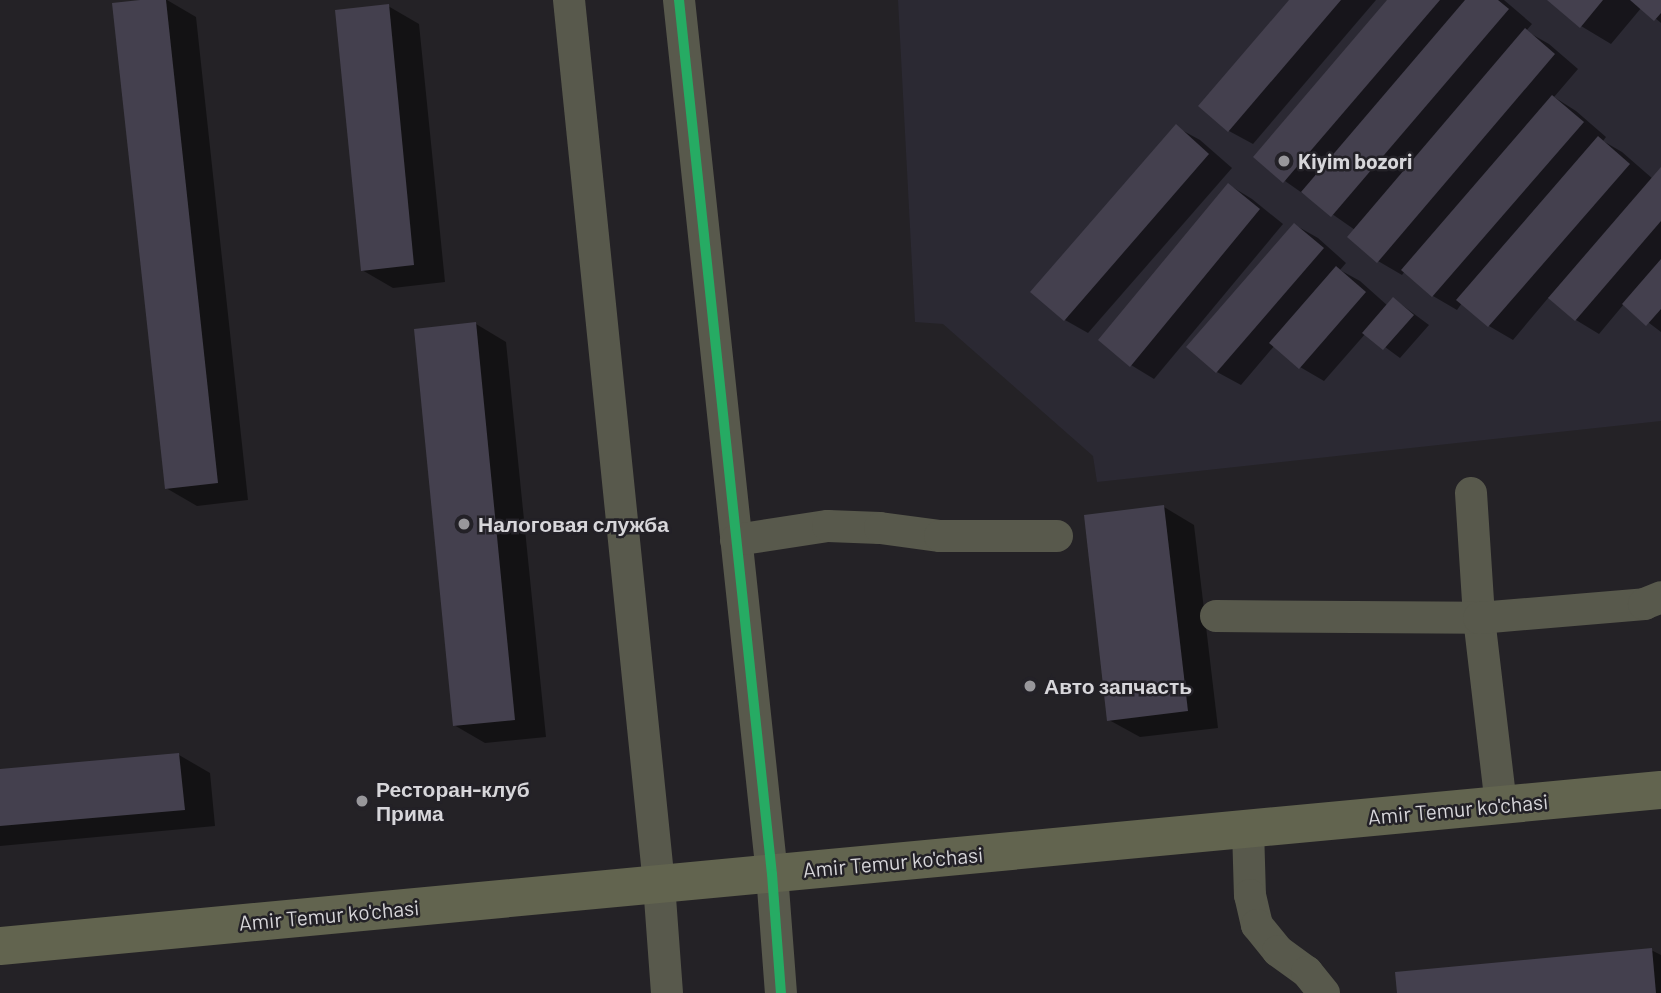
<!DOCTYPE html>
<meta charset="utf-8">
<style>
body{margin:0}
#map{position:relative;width:1661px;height:993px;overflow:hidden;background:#242226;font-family:Barlow,sans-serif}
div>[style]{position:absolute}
.built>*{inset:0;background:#2b2933}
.shadow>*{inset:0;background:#0007}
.building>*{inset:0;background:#44404e}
.minor>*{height:32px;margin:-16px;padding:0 16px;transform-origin:16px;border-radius:16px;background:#58594c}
.major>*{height:38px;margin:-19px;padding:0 19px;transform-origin:19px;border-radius:19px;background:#62644f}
.cycleway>*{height:10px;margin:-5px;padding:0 5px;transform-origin:5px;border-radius:5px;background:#26ab63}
.dots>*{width:19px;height:19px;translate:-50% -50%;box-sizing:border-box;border:4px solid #232127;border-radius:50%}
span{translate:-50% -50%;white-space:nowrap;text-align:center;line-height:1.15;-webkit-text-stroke:5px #232127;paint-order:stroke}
.poi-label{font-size:21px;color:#d7d6da;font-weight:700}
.left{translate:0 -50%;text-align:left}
.street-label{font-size:21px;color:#d7d6da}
</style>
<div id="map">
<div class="built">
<div style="clip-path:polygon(898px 0,1661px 0,1661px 421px,1097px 482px,1093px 456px,943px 324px,915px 322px)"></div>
</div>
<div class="shadow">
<div style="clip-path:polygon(155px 0,167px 0,196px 17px,248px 500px,197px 506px,166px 488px)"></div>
<div style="clip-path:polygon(1291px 0,1376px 0,1253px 144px,1229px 131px,1201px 106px)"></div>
<div style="clip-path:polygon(1390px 0,1504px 0,1532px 24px,1526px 31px,1549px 44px,1578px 69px,1554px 97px,1576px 111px,1606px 137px,1603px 141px,1622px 152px,1653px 179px,1661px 170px,1661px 332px,1624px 304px,1599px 334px,1576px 320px,1549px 297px,1513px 340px,1489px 326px,1462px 303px,1457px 310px,1433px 296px,1405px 271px,1402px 275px,1378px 261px,1355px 230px,1285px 181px)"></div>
<div style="clip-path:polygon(1549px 0,1661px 0,1661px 23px,1642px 7px,1611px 44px,1581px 26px)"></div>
<div style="clip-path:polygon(388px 6px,419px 24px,445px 282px,393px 288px,362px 270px)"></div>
<div style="clip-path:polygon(1176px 127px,1200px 140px,1232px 168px,1088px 333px,1065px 320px)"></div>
<div style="clip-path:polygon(1229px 185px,1252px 199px,1283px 224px,1154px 379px,1131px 365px)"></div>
<div style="clip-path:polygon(1295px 225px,1318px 238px,1346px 263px,1340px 270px,1360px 281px,1388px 306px,1394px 299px,1429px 325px,1400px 358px,1366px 333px,1324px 381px,1300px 367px,1275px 345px,1241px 385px,1217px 372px)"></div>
<div style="clip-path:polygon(476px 324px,506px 342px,546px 737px,485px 743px,454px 725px)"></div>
<div style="clip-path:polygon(1164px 507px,1194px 525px,1218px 728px,1140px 737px,1109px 720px)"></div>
<div style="clip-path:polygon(179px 755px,210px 773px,215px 826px,0 846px,0 771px)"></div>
<div style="clip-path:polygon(1651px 950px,1661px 955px,1661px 993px,1399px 993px)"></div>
</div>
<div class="building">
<div style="clip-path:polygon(140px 0,166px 0,218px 483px,165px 489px,112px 3px)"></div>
<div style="clip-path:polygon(1289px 0,1341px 0,1228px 132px,1198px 106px)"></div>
<div style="clip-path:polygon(1387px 0,1440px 0,1283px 183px,1253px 157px)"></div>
<div style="clip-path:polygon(1465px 0,1498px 0,1509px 9px,1331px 217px,1301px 192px)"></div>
<div style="clip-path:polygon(1547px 0,1603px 0,1580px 28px)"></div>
<div style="clip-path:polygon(1630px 0,1661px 0,1661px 13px,1654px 21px)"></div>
<div style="clip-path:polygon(389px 4px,414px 265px,361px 271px,335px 10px)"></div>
<div style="clip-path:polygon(1525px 28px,1555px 54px,1377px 263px,1347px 237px)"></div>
<div style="clip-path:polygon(1552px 95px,1584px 122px,1432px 297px,1401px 270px)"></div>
<div style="clip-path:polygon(1176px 124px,1209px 154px,1064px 321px,1030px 292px)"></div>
<div style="clip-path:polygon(1598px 136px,1630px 164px,1488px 327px,1456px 300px)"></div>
<div style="clip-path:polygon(1661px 167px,1661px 221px,1575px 321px,1548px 298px)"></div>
<div style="clip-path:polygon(1228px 183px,1260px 209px,1130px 367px,1098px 340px)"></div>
<div style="clip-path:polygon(1294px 223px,1324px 248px,1216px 373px,1186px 347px)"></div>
<div style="clip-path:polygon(1661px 259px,1661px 309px,1646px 326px,1622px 304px)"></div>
<div style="clip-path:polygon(1336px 266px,1366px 292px,1299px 369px,1269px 343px)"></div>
<div style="clip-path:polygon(1393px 297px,1414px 315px,1383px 350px,1362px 333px)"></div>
<div style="clip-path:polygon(476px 322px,515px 720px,453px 726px,414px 329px)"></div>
<div style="clip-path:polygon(1164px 505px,1188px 711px,1107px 721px,1084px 515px)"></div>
<div style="clip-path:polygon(179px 753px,185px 810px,0 826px,0 769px)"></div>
<div style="clip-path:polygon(1652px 948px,1656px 993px,1397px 993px,1395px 972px)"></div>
</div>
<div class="minor">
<div style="left:569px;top:0;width:889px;rotate:84.19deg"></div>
<div style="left:659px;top:884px;width:109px;rotate:85.8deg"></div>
<div style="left:679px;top:0;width:879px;rotate:83.93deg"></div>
<div style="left:772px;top:874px;width:119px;rotate:85.7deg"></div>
<div style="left:1471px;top:493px;width:125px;rotate:86.3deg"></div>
<div style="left:1479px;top:618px;width:188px;rotate:83.3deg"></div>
<div style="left:736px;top:540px;width:93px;rotate:-8.7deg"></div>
<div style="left:828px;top:526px;width:52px;rotate:2.2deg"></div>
<div style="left:880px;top:528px;width:61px;rotate:7.6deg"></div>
<div style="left:940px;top:536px;width:117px"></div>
<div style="left:1216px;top:616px;width:263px;rotate:0.4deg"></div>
<div style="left:1479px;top:618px;width:166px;rotate:-4.8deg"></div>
<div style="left:1644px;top:604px;width:18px;rotate:-22deg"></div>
<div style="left:1248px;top:829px;width:66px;rotate:88.3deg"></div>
<div style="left:1250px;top:895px;width:31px;rotate:77deg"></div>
<div style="left:1257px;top:925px;width:33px;rotate:51deg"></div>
<div style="left:1278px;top:951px;width:36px;rotate:36deg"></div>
<div style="left:1307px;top:972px;width:27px;rotate:51deg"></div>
</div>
<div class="major">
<div style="left:0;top:946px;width:1668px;rotate:-5.37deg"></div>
</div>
<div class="cycleway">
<div style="left:679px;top:0;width:879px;rotate:83.93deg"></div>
<div style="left:772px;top:874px;width:119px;rotate:85.7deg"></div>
</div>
<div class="dots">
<div style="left:1284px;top:161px;background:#98979b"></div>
<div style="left:464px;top:524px;background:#98979b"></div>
<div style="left:1030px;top:686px;background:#98979b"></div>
<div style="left:362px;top:801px;background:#98979b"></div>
</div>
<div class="poi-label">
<span class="left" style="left:1298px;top:161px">Kiyim bozori</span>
<span class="left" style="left:478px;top:524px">Налоговая служба</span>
<span class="left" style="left:1044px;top:686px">Авто запчасть</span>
<span class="left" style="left:376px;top:801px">Ресторан-клуб<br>Прима</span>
</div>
<div class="street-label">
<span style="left:1458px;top:809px;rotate:-5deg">Amir Temur ko'chasi</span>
<span style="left:893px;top:862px;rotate:-5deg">Amir Temur ko'chasi</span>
<span style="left:329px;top:915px;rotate:-5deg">Amir Temur ko'chasi</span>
</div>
</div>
